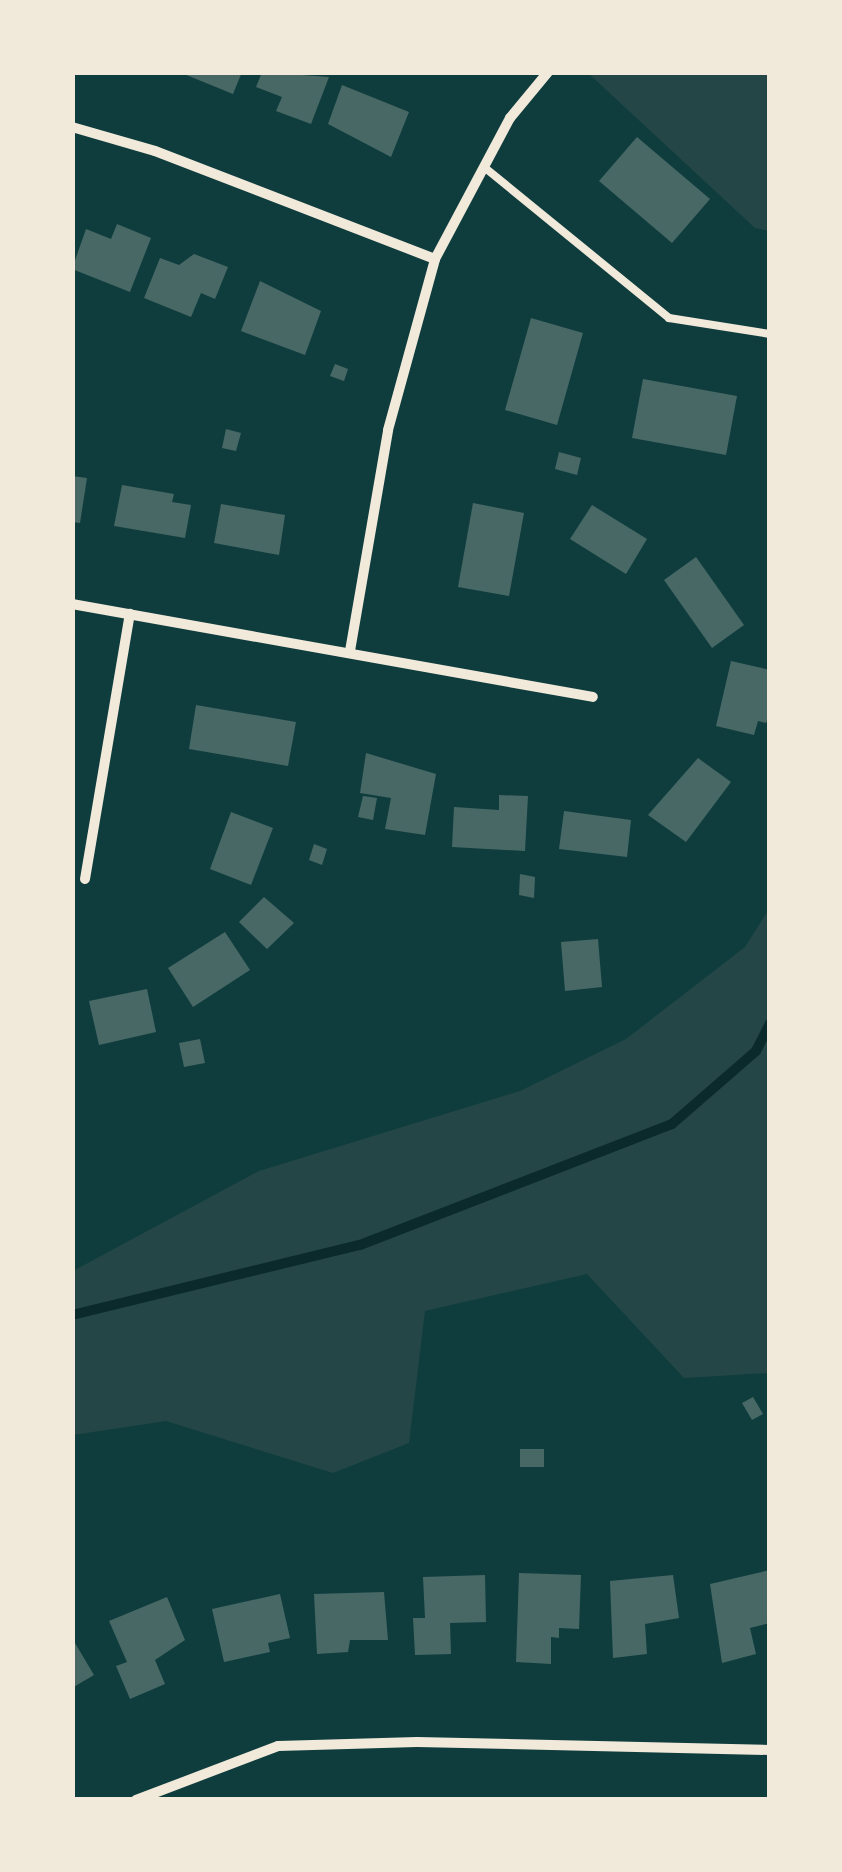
<!DOCTYPE html>
<style>
body{margin:0}
#map{position:relative;width:842px;height:1872px;overflow:hidden;background:#0f3d3e;font-family:"PT Sans Narrow",sans-serif}
div>[style]{position:absolute}
.green>*{inset:0;background:#244646}
.stream>*{height:10px;margin:-5px;padding:0 5px;transform-origin:5px;border-radius:5px;background:#0a2a2b}
.building>*{inset:0;background:#486865}
.service>*{height:8px;margin:-4px;padding:0 4px;transform-origin:4px;border-radius:4px;background:#f1e9da}
.minor>*{height:10px;margin:-5px;padding:0 5px;transform-origin:5px;border-radius:5px;background:#f1e9da}
span{translate:-50% -50%;white-space:nowrap;text-align:center;line-height:1.15;-webkit-text-stroke:9px #f1e9da;paint-order:stroke}
.frame{position:absolute;inset:0;border:75px solid #f1e9da;pointer-events:none}
</style>
<div id="map">
<div class="green">
<div style="clip-path:polygon(588px 73px,769px 73px,769px 231px,755px 228px)"></div>
<div style="clip-path:polygon(769px 909px,769px 1373px,684px 1378px,587px 1274px,425px 1311px,409px 1443px,333px 1473px,166px 1421px,73px 1435px,73px 1271px,259px 1171px,520px 1091px,626px 1039px,745px 947px)"></div>
</div>
<div class="stream">
<div style="left:72px;top:1315px;width:296px;rotate:-13.7deg"></div>
<div style="left:360px;top:1245px;width:335px;rotate:-21.2deg"></div>
<div style="left:672px;top:1124px;width:111px;rotate:-41deg"></div>
<div style="left:756px;top:1051px;width:31px;rotate:-63deg"></div>
</div>
<div class="building">
<div style="clip-path:polygon(179px 72px,242px 72px,233px 94px)"></div>
<div style="clip-path:polygon(262px 72px,329px 77px,311px 124px,276px 111px,282px 97px,256px 87px)"></div>
<div style="clip-path:polygon(342px 85px,409px 112px,391px 157px,328px 124px)"></div>
<div style="clip-path:polygon(637px 137px,710px 199px,672px 243px,599px 181px)"></div>
<div style="clip-path:polygon(117px 224px,151px 238px,130px 292px,72px 269px,86px 229px,111px 239px)"></div>
<div style="clip-path:polygon(194px 254px,228px 267px,215px 299px,201px 293px,191px 317px,144px 298px,160px 258px,179px 265px)"></div>
<div style="clip-path:polygon(260px 281px,321px 311px,305px 355px,241px 331px)"></div>
<div style="clip-path:polygon(531px 318px,583px 333px,557px 425px,505px 410px)"></div>
<div style="clip-path:polygon(335px 364px,348px 369px,344px 381px,330px 376px)"></div>
<div style="clip-path:polygon(643px 379px,737px 396px,726px 455px,632px 438px)"></div>
<div style="clip-path:polygon(226px 429px,241px 433px,236px 451px,222px 448px)"></div>
<div style="clip-path:polygon(559px 452px,581px 458px,577px 475px,555px 469px)"></div>
<div style="clip-path:polygon(72px 476px,87px 478px,80px 523px,72px 522px)"></div>
<div style="clip-path:polygon(122px 485px,174px 494px,172px 502px,191px 505px,185px 538px,114px 526px)"></div>
<div style="clip-path:polygon(473px 503px,524px 513px,509px 596px,458px 587px)"></div>
<div style="clip-path:polygon(221px 504px,285px 515px,279px 555px,214px 543px)"></div>
<div style="clip-path:polygon(592px 505px,647px 539px,626px 574px,570px 539px)"></div>
<div style="clip-path:polygon(696px 557px,744px 625px,712px 648px,664px 580px)"></div>
<div style="clip-path:polygon(731px 661px,770px 670px,770px 713px,766px 723px,758px 721px,754px 735px,716px 726px)"></div>
<div style="clip-path:polygon(196px 705px,296px 722px,288px 766px,189px 749px)"></div>
<div style="clip-path:polygon(366px 753px,436px 774px,425px 835px,385px 829px,391px 798px,360px 793px)"></div>
<div style="clip-path:polygon(698px 758px,731px 782px,686px 842px,648px 815px)"></div>
<div style="clip-path:polygon(499px 795px,528px 796px,525px 851px,452px 847px,454px 807px,499px 810px)"></div>
<div style="clip-path:polygon(363px 796px,377px 798px,373px 820px,358px 817px)"></div>
<div style="clip-path:polygon(564px 811px,631px 820px,627px 857px,559px 849px)"></div>
<div style="clip-path:polygon(231px 812px,273px 828px,251px 885px,210px 869px)"></div>
<div style="clip-path:polygon(314px 844px,327px 849px,322px 865px,309px 860px)"></div>
<div style="clip-path:polygon(520px 874px,535px 877px,534px 898px,519px 895px)"></div>
<div style="clip-path:polygon(264px 897px,294px 923px,267px 949px,239px 922px)"></div>
<div style="clip-path:polygon(225px 932px,250px 970px,193px 1007px,168px 968px)"></div>
<div style="clip-path:polygon(598px 939px,602px 987px,565px 991px,561px 942px)"></div>
<div style="clip-path:polygon(147px 989px,156px 1032px,99px 1045px,89px 1001px)"></div>
<div style="clip-path:polygon(200px 1039px,205px 1063px,184px 1067px,179px 1043px)"></div>
<div style="clip-path:polygon(753px 1397px,763px 1414px,752px 1420px,742px 1403px)"></div>
<div style="clip-path:polygon(520px 1449px,544px 1449px,544px 1467px,520px 1467px)"></div>
<div style="clip-path:polygon(770px 1570px,770px 1623px,750px 1628px,756px 1654px,722px 1663px,710px 1584px)"></div>
<div style="clip-path:polygon(519px 1573px,581px 1575px,579px 1629px,559px 1628px,559px 1638px,551px 1637px,551px 1664px,516px 1662px)"></div>
<div style="clip-path:polygon(485px 1575px,486px 1622px,450px 1623px,451px 1654px,415px 1655px,413px 1618px,425px 1618px,423px 1577px)"></div>
<div style="clip-path:polygon(673px 1575px,679px 1618px,645px 1624px,647px 1654px,613px 1658px,610px 1581px)"></div>
<div style="clip-path:polygon(384px 1592px,388px 1640px,350px 1640px,348px 1652px,317px 1654px,314px 1594px)"></div>
<div style="clip-path:polygon(280px 1594px,290px 1638px,268px 1643px,270px 1652px,224px 1662px,212px 1609px)"></div>
<div style="clip-path:polygon(167px 1597px,185px 1640px,155px 1660px,165px 1684px,130px 1699px,116px 1666px,127px 1662px,109px 1621px)"></div>
<div style="clip-path:polygon(72px 1638px,94px 1675px,72px 1688px)"></div>
</div>
<div class="service">
<div style="left:484px;top:167px;width:239px;rotate:39.2deg"></div>
<div style="left:669px;top:318px;width:102px;rotate:9deg"></div>
</div>
<div class="minor">
<div style="left:72px;top:127px;width:86px;rotate:16.1deg"></div>
<div style="left:155px;top:151px;width:300px;rotate:21.1deg"></div>
<div style="left:72px;top:604px;width:529px;rotate:10.12deg"></div>
<div style="left:350px;top:651px;width:224px;rotate:-80.2deg"></div>
<div style="left:388px;top:430px;width:177px;rotate:-74.6deg"></div>
<div style="left:435px;top:259px;width:160px;rotate:-62deg"></div>
<div style="left:510px;top:118px;width:60px;rotate:-50.4deg"></div>
<div style="left:85px;top:879px;width:269px;rotate:-80.4deg"></div>
<div style="left:136px;top:1800px;width:152px;rotate:-20.8deg"></div>
<div style="left:278px;top:1746px;width:139px;rotate:-1.6deg"></div>
<div style="left:417px;top:1742px;width:353px;rotate:1.3deg"></div>
</div>
<div class="frame"></div>
</div>
